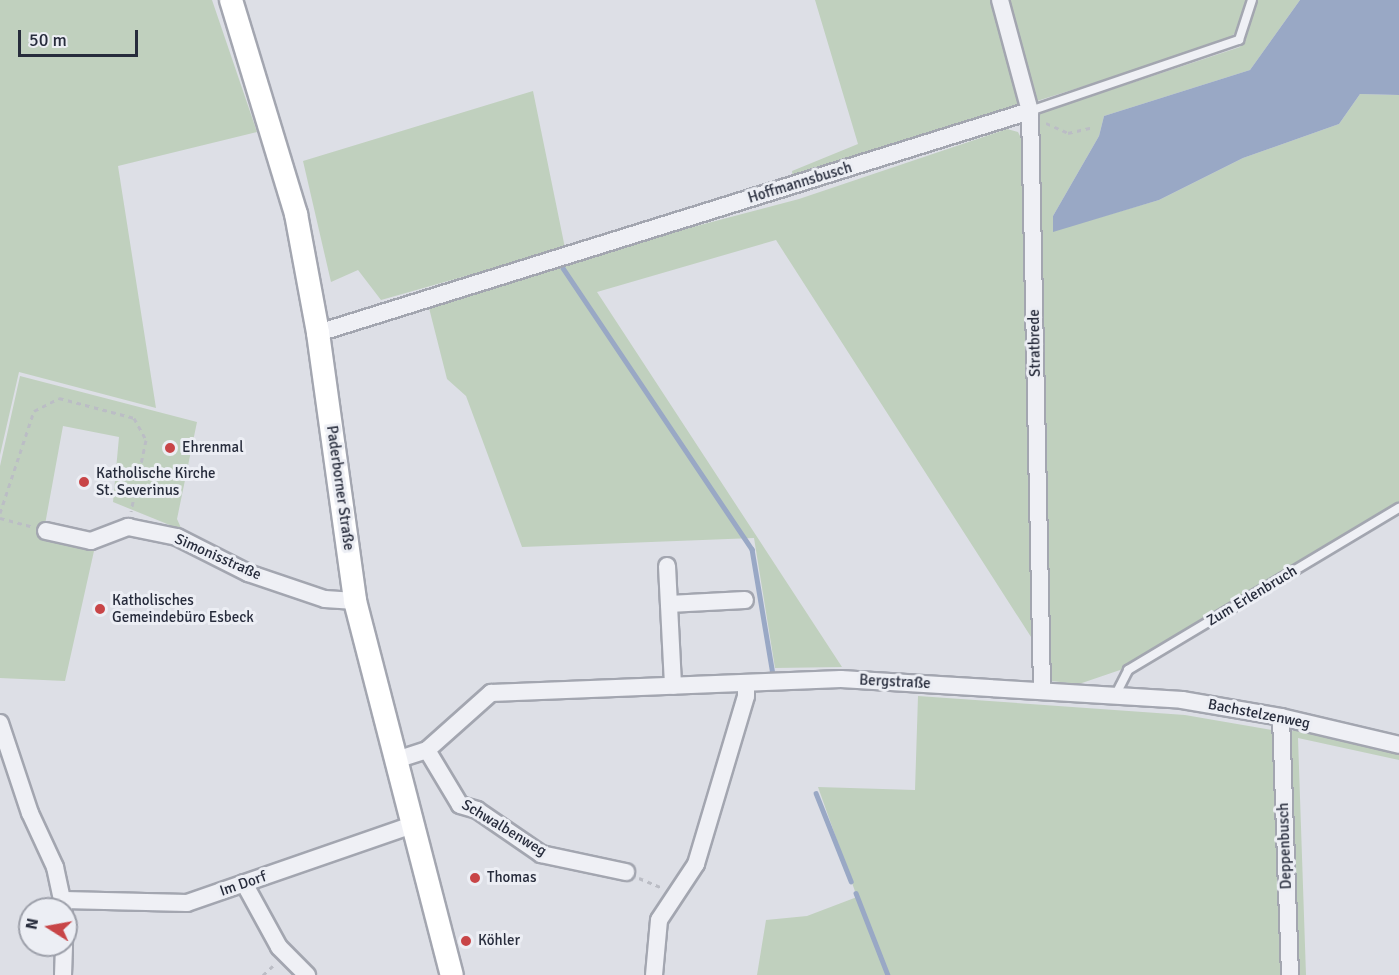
<!DOCTYPE html>
<meta charset="utf-8">
<style>
body{margin:0}
#map{position:relative;width:1399px;height:975px;overflow:hidden;background:#dddfe6;font-family:Signika,sans-serif}
div>[style]{position:absolute}
.green>*{inset:0;background:#c0d0be}
.water>*{inset:0;background:#99a8c5}
.stream>*{height:4.5px;margin:-2.25px;padding:0 2.25px;transform-origin:2.25px;border-radius:2.25px;background:#99a8c5}
.path>*{height:3px;margin-top:-1.5px;transform-origin:0;background:repeating-linear-gradient(90deg,#bbbdc5 0 4.5px,transparent 0 9px)}
.roads{filter:drop-shadow(2px 0 #a3a6b0) drop-shadow(-2px 0 #a3a6b0) drop-shadow(0 2px #a3a6b0) drop-shadow(0 -2px #a3a6b0)}
.lane>*{height:8px;margin:-4px;padding:0 4px;transform-origin:4px;border-radius:4px;background:#eff0f5}
.street>*{height:16px;margin:-8px;padding:0 8px;transform-origin:8px;border-radius:8px;background:#eff0f5}
.secondary>*{height:22px;margin:-11px;padding:0 11px;transform-origin:11px;border-radius:11px;background:#fff}
.dots>*{width:16px;height:16px;translate:-50% -50%;box-sizing:border-box;border:3px solid #eceef4;border-radius:50%}
span{translate:-50% -50%;white-space:nowrap;text-align:center;line-height:1.15;-webkit-text-stroke:6px #eceef4;paint-order:stroke}
.street-label{font-size:15px;color:#272c3c}
.poi-label{font-size:15px;color:#272c3c}
.left{translate:0 -50%;text-align:left}
.north{position:absolute;left:18px;top:897px;width:60px;height:60px;box-sizing:border-box;background:#eceef4;border:2px solid #9da0aa;border-radius:50%;rotate:281deg;font-size:16px;font-weight:700;line-height:24px;text-align:center;color:#272c3c}
.north::after{content:'';display:block;margin:auto;width:21px;height:27px;background:#c84547;clip-path:polygon(50% 0,100% 100%,50% 72%,0 100%)}
.scale{position:absolute;left:18px;top:30px;width:120px;height:27px;box-sizing:border-box;border:3px solid #272c3c;border-top:0;padding-left:8px;font-size:18px;line-height:21px;white-space:nowrap;color:#272c3c;-webkit-text-stroke:4px #eceef4;paint-order:stroke}
</style>
<div id="map">
<div class="green">
<div style="clip-path:polygon(0 0,212px 0,257px 132px,118px 166px,156px 408px,19px 372px,0 455px)"></div>
<div style="clip-path:polygon(815px 0,990px 0,1019px 108px,793px 180px,792px 171px,858px 144px)"></div>
<div style="clip-path:polygon(1005px 0,1247px 0,1238px 29px,1229px 40px,1037px 101px,1033px 97px)"></div>
<div style="clip-path:polygon(1256px 0,1300px 0,1250px 70px,1104px 116px,1099px 136px,1053px 216px,1053px 231px,1159px 200px,1243px 158px,1339px 124px,1360px 94px,1399px 95px,1399px 502px,1123px 669px,1079px 684px,1051px 681px,1046px 676px,1035px 115px,1240px 47px)"></div>
<div style="clip-path:polygon(533px 91px,565px 248px,381px 300px,358px 270px,331px 282px,303px 161px)"></div>
<div style="clip-path:polygon(1007px 129px,1018px 132px,1023px 142px,1033px 640px,776px 240px,597px 292px,842px 667px,775px 668px,754px 538px,522px 547px,466px 396px,447px 379px,428px 304px,586px 255px,799px 199px)"></div>
<div style="clip-path:polygon(20px 376px,197px 422px,177px 519px,182px 530px,113px 502px,119px 437px,63px 426px,44px 530px,96px 542px,65px 681px,0 678px,0 466px)"></div>
<div style="clip-path:polygon(918px 696px,1185px 715px,1272px 730px,1282px 975px,757px 975px,766px 920px,807px 916px,857px 897px,818px 787px,915px 790px)"></div>
<div style="clip-path:polygon(1300px 726px,1399px 750px,1399px 760px,1298px 738px,1306px 975px,1295px 975px,1288px 742px,1291px 732px)"></div>
</div>
<div class="water">
<div style="clip-path:polygon(1300px 0,1399px 0,1399px 95px,1360px 94px,1339px 124px,1243px 158px,1159px 200px,1053px 232px,1053px 216px,1099px 136px,1104px 116px,1250px 70px)"></div>
</div>
<div class="stream">
<div style="left:563px;top:268px;width:339px;rotate:56.1deg"></div>
<div style="left:752px;top:549px;width:127px;rotate:80.5deg"></div>
<div style="left:816px;top:793px;width:95px;rotate:68.3deg"></div>
<div style="left:856px;top:893px;width:88px;rotate:68.7deg"></div>
</div>
<div class="path">
<div style="left:1046px;top:123px;width:24px;rotate:24deg"></div>
<div style="left:1068px;top:133px;width:23px;rotate:-13deg"></div>
<div style="left:0;top:513px;width:108px;rotate:-71.6deg"></div>
<div style="left:34px;top:411px;width:28px;rotate:-27deg"></div>
<div style="left:59px;top:398px;width:78px;rotate:14.9deg"></div>
<div style="left:134px;top:418px;width:25px;rotate:61deg"></div>
<div style="left:146px;top:440px;width:73px;rotate:101.9deg"></div>
<div style="left:0;top:518px;width:34px;rotate:15deg"></div>
<div style="left:639px;top:878px;width:26px;rotate:23deg"></div>
<div style="left:263px;top:975px;width:16px;rotate:-43deg"></div>
</div>
<div class="roads">
<div class="lane">
<div style="left:1030px;top:111px;width:221px;rotate:-18.8deg"></div>
<div style="left:1239px;top:40px;width:42px;rotate:-72deg"></div>
<div style="left:1116px;top:694px;width:27px;rotate:-63deg"></div>
<div style="left:1128px;top:670px;width:316px;rotate:-30.9deg"></div>
</div>
<div class="street">
<div style="left:1000px;top:0;width:115px;rotate:74.9deg"></div>
<div style="left:1030px;top:111px;width:579px;rotate:88.81deg"></div>
<div style="left:318px;top:333px;width:746px;rotate:-17.32deg"></div>
<div style="left:46px;top:531px;width:46px;rotate:12.5deg"></div>
<div style="left:91px;top:541px;width:40px;rotate:-21deg"></div>
<div style="left:128px;top:527px;width:50px;rotate:11.5deg"></div>
<div style="left:177px;top:537px;width:80px;rotate:26.9deg"></div>
<div style="left:248px;top:573px;width:81px;rotate:18.7deg"></div>
<div style="left:325px;top:599px;width:30px;rotate:4deg"></div>
<div style="left:667px;top:566px;width:120px;rotate:87.1deg"></div>
<div style="left:669px;top:604px;width:76px;rotate:-3deg"></div>
<div style="left:1281px;top:717px;width:258px;rotate:88deg"></div>
<div style="left:0;top:723px;width:95px;rotate:71.6deg"></div>
<div style="left:30px;top:813px;width:60px;rotate:65.2deg"></div>
<div style="left:55px;top:867px;width:43px;rotate:77.9deg"></div>
<div style="left:427px;top:750px;width:64px;rotate:59deg"></div>
<div style="left:460px;top:805px;width:18px;rotate:16deg"></div>
<div style="left:477px;top:810px;width:78px;rotate:34.5deg"></div>
<div style="left:541px;top:854px;width:87px;rotate:12deg"></div>
<div style="left:396px;top:760px;width:33px;rotate:-18deg"></div>
<div style="left:427px;top:750px;width:86px;rotate:-41.7deg"></div>
<div style="left:491px;top:693px;width:350px;rotate:-2.3deg"></div>
<div style="left:841px;top:679px;width:342px;rotate:3.5deg"></div>
<div style="left:1182px;top:700px;width:100px;rotate:9.7deg"></div>
<div style="left:1281px;top:717px;width:121px;rotate:13.3deg"></div>
<div style="left:244px;top:883px;width:73px;rotate:61.3deg"></div>
<div style="left:279px;top:947px;width:40px;rotate:45deg"></div>
<div style="left:64px;top:900px;width:123px;rotate:1.4deg"></div>
<div style="left:187px;top:903px;width:241px;rotate:-19.1deg"></div>
<div style="left:63px;top:975px;width:30px;rotate:-88deg"></div>
<div style="left:654px;top:975px;width:55px;rotate:-84.8deg"></div>
<div style="left:659px;top:920px;width:67px;rotate:-56.5deg"></div>
<div style="left:696px;top:864px;width:175px;rotate:-73.4deg"></div>
<div style="left:746px;top:696px;width:12px;rotate:-90deg"></div>
</div>
<div class="secondary">
<div style="left:231px;top:0;width:224px;rotate:73.1deg"></div>
<div style="left:296px;top:214px;width:121px;rotate:79.5deg"></div>
<div style="left:318px;top:333px;width:271px;rotate:82.1deg"></div>
<div style="left:355px;top:601px;width:386px;rotate:75.5deg"></div>
</div>
</div>
<div class="dots">
<div style="left:170px;top:448px;background:#c84547"></div>
<div style="left:84px;top:482px;background:#c84547"></div>
<div style="left:100px;top:609px;background:#c84547"></div>
<div style="left:475px;top:878px;background:#c84547"></div>
<div style="left:466px;top:941px;background:#c84547"></div>
</div>
<div class="street-label">
<span style="left:800px;top:183px;rotate:-17deg">Hoffmannsbusch</span>
<span style="left:1035px;top:343px;rotate:-91deg">Stratbrede</span>
<span style="left:340px;top:488px;rotate:82deg">Paderborner Straße</span>
<span style="left:218px;top:557px;rotate:24deg">Simonisstraße</span>
<span style="left:1252px;top:596px;rotate:-31deg">Zum Erlenbruch</span>
<span style="left:895px;top:682px;rotate:3deg">Bergstraße</span>
<span style="left:1259px;top:714px;rotate:11deg">Bachstelzenweg</span>
<span style="left:504px;top:828px;rotate:31deg">Schwalbenweg</span>
<span style="left:1285px;top:846px;rotate:-92deg">Deppenbusch</span>
<span style="left:243px;top:884px;rotate:-19deg">Im Dorf</span>
</div>
<div class="poi-label">
<span class="left" style="left:182px;top:448px">Ehrenmal</span>
<span class="left" style="left:96px;top:482px">Katholische Kirche<br>St. Severinus</span>
<span class="left" style="left:112px;top:609px">Katholisches<br>Gemeindebüro Esbeck</span>
<span class="left" style="left:487px;top:878px">Thomas</span>
<span class="left" style="left:478px;top:941px">Köhler</span>
</div>
<div class="north">N</div>
<div class="scale">50 m</div>
</div>
